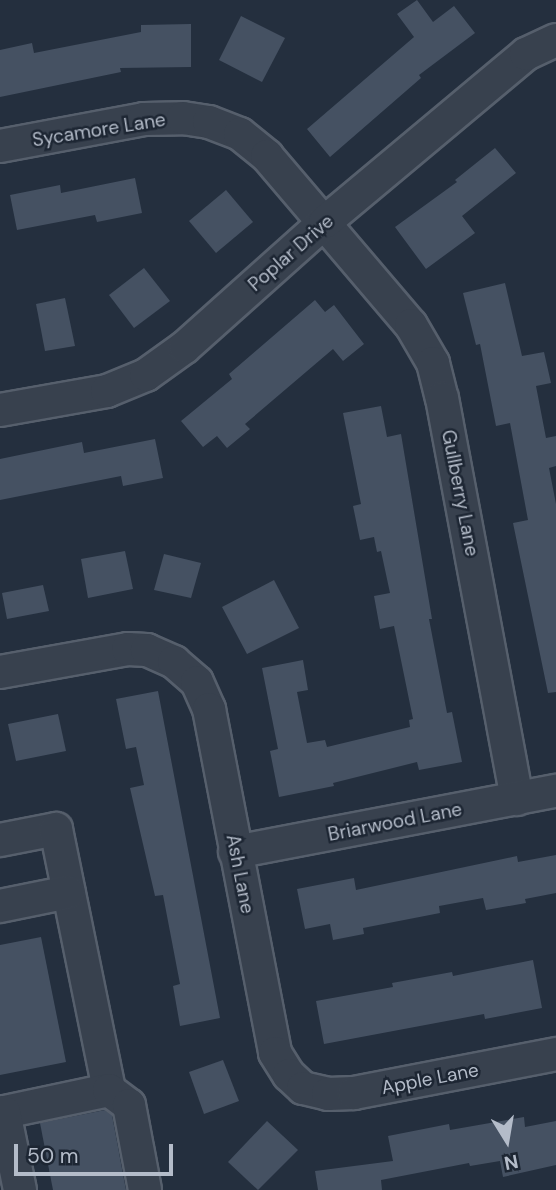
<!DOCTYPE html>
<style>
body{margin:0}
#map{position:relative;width:556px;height:1190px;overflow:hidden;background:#242f3e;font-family:"DM Sans",sans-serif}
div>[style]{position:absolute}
.building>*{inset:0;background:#455162}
.roads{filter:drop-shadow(2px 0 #565f6c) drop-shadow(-2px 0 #565f6c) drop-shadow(0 2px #565f6c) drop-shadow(0 -2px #565f6c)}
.minor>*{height:32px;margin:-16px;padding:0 16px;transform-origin:16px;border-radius:16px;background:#38414e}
span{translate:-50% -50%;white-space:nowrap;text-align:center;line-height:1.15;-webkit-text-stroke:5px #1d2633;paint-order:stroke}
.street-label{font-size:19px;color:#b4bcc9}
.north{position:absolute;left:472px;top:1106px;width:70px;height:70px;-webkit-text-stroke:5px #1d2633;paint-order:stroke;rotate:169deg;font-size:19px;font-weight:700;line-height:28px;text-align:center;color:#b4bcc9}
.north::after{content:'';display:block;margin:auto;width:24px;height:32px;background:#b4bcc9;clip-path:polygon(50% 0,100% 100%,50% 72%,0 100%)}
.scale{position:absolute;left:14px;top:1144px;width:159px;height:32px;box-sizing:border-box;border:4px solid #b4bcc9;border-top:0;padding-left:9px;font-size:21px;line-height:24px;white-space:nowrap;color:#b4bcc9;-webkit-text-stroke:5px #1d2633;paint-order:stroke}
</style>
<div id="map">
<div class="building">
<div style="clip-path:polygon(417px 0,433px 22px,454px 6px,475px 33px,419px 75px,421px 78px,330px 157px,307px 129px,414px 37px,397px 14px)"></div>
<div style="clip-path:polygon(241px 16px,285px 38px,262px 82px,219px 60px)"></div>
<div style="clip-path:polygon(191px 24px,191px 67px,120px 68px,121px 72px,0 97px,0 50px,32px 43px,34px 53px,141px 32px,141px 25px)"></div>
<div style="clip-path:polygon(495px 148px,516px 173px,462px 216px,475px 233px,426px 269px,395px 227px,457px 182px,455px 180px)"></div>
<div style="clip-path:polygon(135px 178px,142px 213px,97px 222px,95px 215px,17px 230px,10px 195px,60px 185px,61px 193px)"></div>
<div style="clip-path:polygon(226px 190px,253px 222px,216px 253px,189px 221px)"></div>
<div style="clip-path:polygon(144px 268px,170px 301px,134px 328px,109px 295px)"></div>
<div style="clip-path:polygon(505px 283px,522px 356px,544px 352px,551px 383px,536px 386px,546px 438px,556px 436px,556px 466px,549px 468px,556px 504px,556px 692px,548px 693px,513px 523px,528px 520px,510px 423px,496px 426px,480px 344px,476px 345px,463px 293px)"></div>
<div style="clip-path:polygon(65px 298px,75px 346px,45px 351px,36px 304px)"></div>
<div style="clip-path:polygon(315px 300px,325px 312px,334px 305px,364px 344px,343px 361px,333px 349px,245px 424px,250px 429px,227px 448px,217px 436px,203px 447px,181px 421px,232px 379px,229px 374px)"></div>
<div style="clip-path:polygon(381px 406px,387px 437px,401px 434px,432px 619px,429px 619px,447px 713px,452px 712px,462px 762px,419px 770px,417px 762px,333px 783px,334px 786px,279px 797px,270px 751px,278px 749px,262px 668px,303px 660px,308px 690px,297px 692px,307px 743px,325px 740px,327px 747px,410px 727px,409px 720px,413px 719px,394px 626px,380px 629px,374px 596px,390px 593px,381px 551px,377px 552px,374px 537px,360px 540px,353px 506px,361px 504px,343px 413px)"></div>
<div style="clip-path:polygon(155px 439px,163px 478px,123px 486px,121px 476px,0 500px,0 459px,82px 442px,84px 453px)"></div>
<div style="clip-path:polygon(125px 551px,133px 589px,88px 598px,81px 559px)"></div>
<div style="clip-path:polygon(164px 554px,201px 563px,191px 598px,154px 590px)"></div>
<div style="clip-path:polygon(274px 580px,299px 628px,247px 654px,222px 607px)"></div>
<div style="clip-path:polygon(43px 585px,49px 611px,7px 619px,2px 593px)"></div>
<div style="clip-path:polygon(158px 691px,220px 1018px,180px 1026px,173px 986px,180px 984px,163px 895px,155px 896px,130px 788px,144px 785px,136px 747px,126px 749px,116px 699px)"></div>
<div style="clip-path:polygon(58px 714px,66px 751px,16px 761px,8px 724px)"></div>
<div style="clip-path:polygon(556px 855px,556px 893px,525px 899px,526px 903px,486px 910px,483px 898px,439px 906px,440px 913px,363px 928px,364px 934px,333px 940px,330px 924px,305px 929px,297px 889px,354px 878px,356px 890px,517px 856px,518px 862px)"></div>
<div style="clip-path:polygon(41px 937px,66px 1062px,0 1075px,0 945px)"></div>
<div style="clip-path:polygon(533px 960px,542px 1008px,485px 1019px,484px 1014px,324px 1044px,316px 1001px,393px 987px,392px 983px,452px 972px,453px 976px)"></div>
<div style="clip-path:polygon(223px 1060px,239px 1101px,204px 1114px,189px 1072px)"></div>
<div style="clip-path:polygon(105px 1110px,112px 1115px,126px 1190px,53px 1190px,40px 1123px)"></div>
<div style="clip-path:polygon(524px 1117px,525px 1127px,556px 1121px,556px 1165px,503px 1177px,500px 1161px,470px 1166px,469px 1163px,381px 1180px,382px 1190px,318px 1190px,315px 1171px,393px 1161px,388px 1136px,449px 1124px,450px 1130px)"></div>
<div style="clip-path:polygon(267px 1121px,298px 1150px,258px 1190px,228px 1162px)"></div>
</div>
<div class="roads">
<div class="minor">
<div style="left:0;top:146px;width:147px;rotate:-10.6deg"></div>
<div style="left:144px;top:119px;width:39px;rotate:-1deg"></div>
<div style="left:183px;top:118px;width:26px;rotate:9deg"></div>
<div style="left:209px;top:122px;width:33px;rotate:21deg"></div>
<div style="left:240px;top:134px;width:35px;rotate:39deg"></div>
<div style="left:267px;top:156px;width:222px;rotate:49.6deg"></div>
<div style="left:411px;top:325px;width:44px;rotate:59.9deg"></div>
<div style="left:433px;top:363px;width:36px;rotate:76deg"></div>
<div style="left:442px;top:398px;width:408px;rotate:79.4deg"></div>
<div style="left:0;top:410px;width:109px;rotate:-10.1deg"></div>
<div style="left:107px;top:391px;width:42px;rotate:-22.3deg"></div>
<div style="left:146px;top:375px;width:48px;rotate:-35.7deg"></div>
<div style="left:185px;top:347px;width:188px;rotate:-41.8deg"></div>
<div style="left:325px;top:222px;width:262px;rotate:-39.9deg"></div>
<div style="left:526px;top:54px;width:33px;rotate:-25deg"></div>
<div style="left:0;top:672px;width:130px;rotate:-10.2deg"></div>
<div style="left:128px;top:649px;width:19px;rotate:3deg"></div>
<div style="left:147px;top:650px;width:30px;rotate:24deg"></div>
<div style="left:174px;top:662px;width:30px;rotate:41deg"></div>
<div style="left:197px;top:682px;width:30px;rotate:66deg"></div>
<div style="left:209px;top:709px;width:350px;rotate:79.1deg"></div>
<div style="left:275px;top:1053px;width:26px;rotate:58deg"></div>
<div style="left:289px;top:1075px;width:19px;rotate:43deg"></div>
<div style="left:303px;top:1088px;width:26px;rotate:13deg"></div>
<div style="left:328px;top:1094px;width:26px;rotate:-2deg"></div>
<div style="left:354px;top:1093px;width:206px;rotate:-10.9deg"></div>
<div style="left:0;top:840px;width:57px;rotate:-11.1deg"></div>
<div style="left:56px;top:829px;width:266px;rotate:78.5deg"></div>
<div style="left:109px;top:1090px;width:111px;rotate:168.1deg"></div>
<div style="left:235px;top:852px;width:327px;rotate:-10.8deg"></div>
<div style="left:0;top:906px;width:70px;rotate:-11.5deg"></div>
<div style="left:109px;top:1090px;width:25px;rotate:37deg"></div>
<div style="left:129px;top:1105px;width:86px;rotate:79.3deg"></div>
<div style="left:4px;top:1112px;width:80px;rotate:78.4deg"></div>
</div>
</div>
<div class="street-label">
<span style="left:99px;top:130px;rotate:-9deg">Sycamore Lane</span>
<span style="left:291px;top:253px;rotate:-41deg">Poplar Drive</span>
<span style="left:460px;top:493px;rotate:79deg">Gullberry Lane</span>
<span style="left:395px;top:822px;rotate:-11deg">Briarwood Lane</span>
<span style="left:240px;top:874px;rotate:79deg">Ash Lane</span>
<span style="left:430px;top:1079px;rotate:-11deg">Apple Lane</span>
</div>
<div class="north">N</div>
<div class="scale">50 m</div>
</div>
